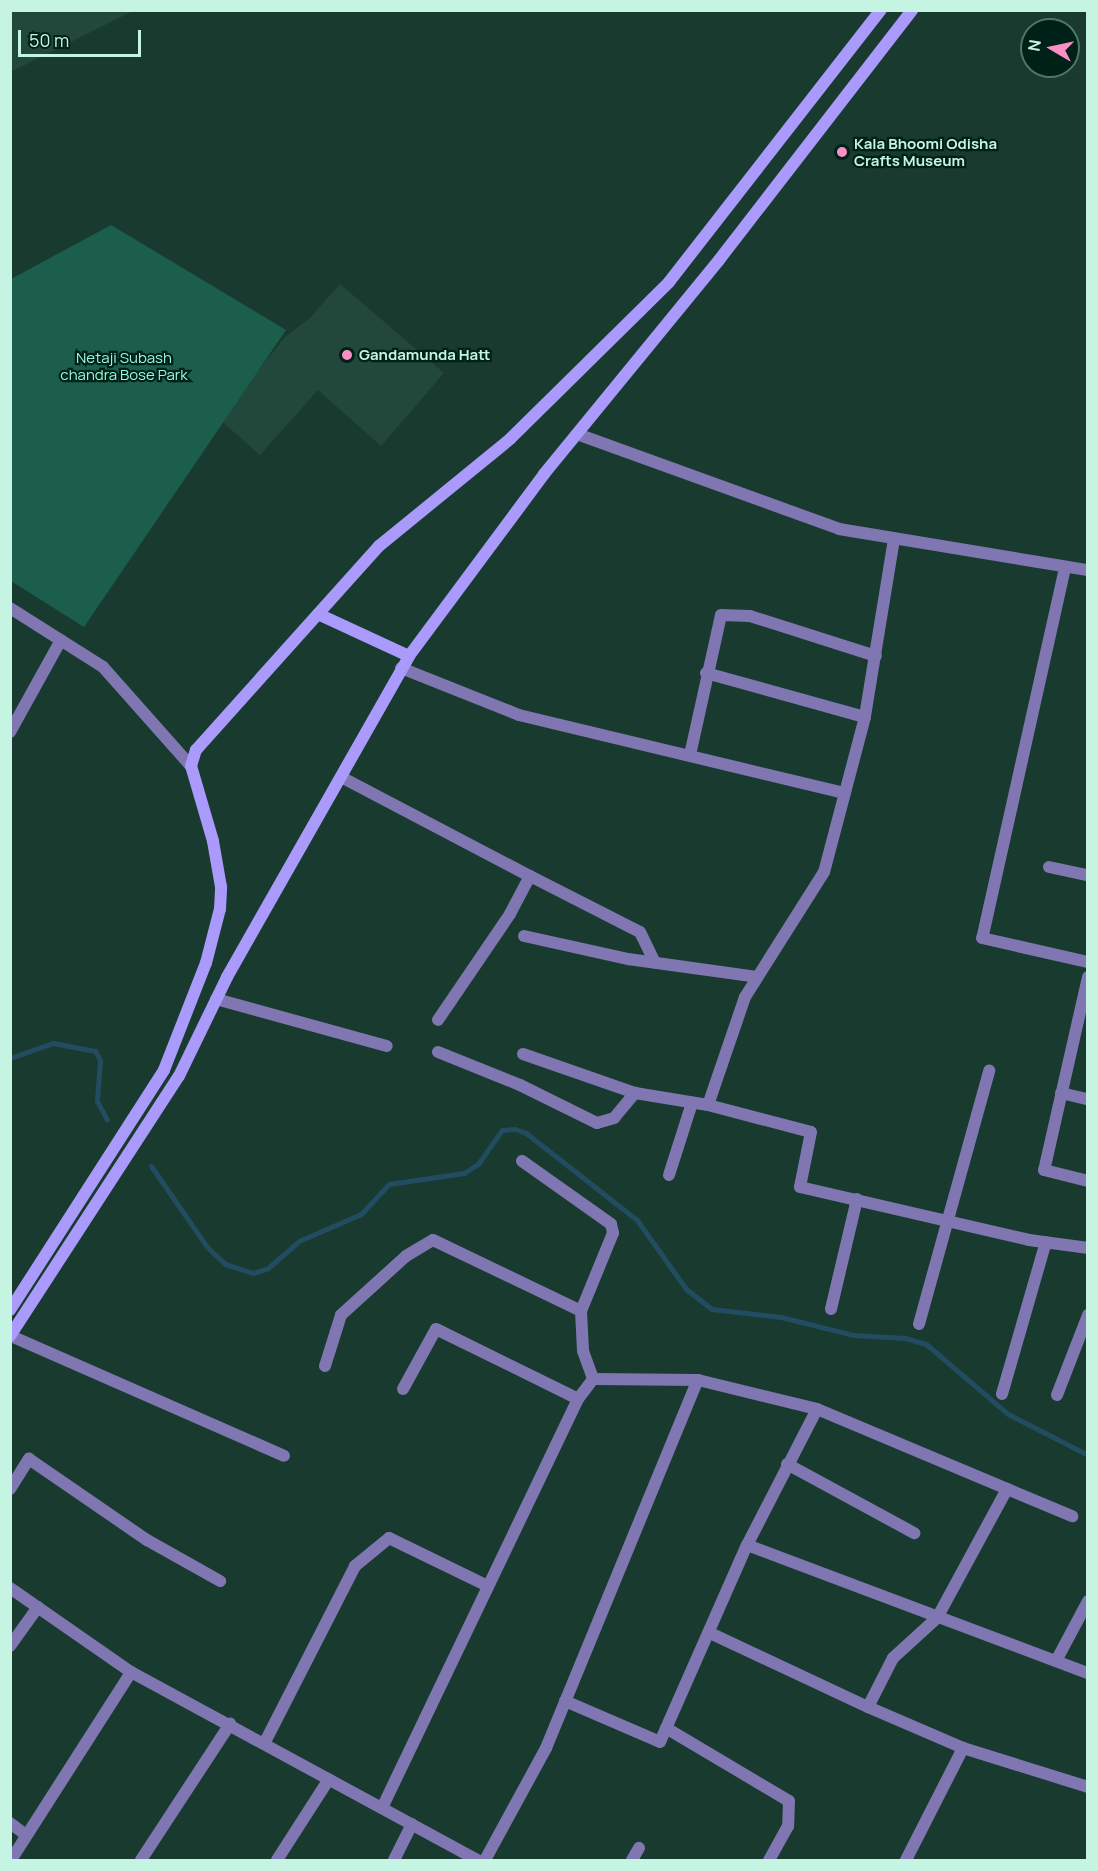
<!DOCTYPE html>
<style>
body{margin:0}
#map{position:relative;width:1098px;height:1871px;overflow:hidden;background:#193a2f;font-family:Manrope,sans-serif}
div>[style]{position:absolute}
.built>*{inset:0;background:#22483b}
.green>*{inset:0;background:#1b5e4b}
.stream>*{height:5px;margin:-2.5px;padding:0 2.5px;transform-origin:2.5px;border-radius:2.5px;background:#224d60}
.street>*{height:12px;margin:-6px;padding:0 6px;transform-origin:6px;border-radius:6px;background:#7f76b2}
.secondary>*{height:12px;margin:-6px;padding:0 6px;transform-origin:6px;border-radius:6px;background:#aa9afb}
.dots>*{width:16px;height:16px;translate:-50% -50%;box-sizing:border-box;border:3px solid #002117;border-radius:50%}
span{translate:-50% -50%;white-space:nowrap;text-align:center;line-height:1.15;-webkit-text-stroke:4.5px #002117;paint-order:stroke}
.poi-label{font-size:15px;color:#c5f5e2;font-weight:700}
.left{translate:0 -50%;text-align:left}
.park-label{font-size:15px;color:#97f9d8}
.frame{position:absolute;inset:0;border:12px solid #c5f5e2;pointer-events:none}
.north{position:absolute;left:1020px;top:18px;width:60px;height:60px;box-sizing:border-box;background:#002117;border:2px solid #4f7668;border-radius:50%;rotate:279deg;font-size:16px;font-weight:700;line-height:24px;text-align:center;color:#c5f5e2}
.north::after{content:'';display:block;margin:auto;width:21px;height:27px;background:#fb8fc4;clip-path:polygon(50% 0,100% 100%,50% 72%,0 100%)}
.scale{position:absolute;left:18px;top:30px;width:123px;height:27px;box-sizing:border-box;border:3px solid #c5f5e2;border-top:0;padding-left:8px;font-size:18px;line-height:21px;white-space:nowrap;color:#c5f5e2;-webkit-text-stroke:4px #002117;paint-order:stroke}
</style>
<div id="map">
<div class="built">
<div style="clip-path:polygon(11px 10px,133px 10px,133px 11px,11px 72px)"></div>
<div style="clip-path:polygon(340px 284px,444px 373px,381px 446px,318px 390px,260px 455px,219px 419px,285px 337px,310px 318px)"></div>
</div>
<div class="green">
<div style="clip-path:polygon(111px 225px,286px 330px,84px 627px,11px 581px,11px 279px)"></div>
</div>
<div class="stream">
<div style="left:10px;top:1058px;width:46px;rotate:-19.2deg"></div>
<div style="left:53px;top:1043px;width:43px;rotate:10.8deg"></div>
<div style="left:95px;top:1051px;width:10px;rotate:61deg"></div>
<div style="left:100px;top:1060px;width:41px;rotate:94.2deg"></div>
<div style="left:97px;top:1101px;width:21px;rotate:62deg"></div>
<div style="left:151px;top:1166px;width:98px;rotate:55.3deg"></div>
<div style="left:207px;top:1247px;width:25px;rotate:43deg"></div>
<div style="left:225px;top:1264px;width:29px;rotate:18deg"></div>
<div style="left:253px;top:1273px;width:16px;rotate:-18deg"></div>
<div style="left:268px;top:1268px;width:41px;rotate:-41.1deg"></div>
<div style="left:299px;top:1241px;width:68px;rotate:-23.5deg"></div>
<div style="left:361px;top:1214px;width:41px;rotate:-47deg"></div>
<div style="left:389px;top:1184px;width:76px;rotate:-8.3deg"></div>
<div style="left:464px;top:1173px;width:17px;rotate:-33deg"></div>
<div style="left:478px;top:1164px;width:42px;rotate:-54.8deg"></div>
<div style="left:502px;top:1130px;width:13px;rotate:-4deg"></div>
<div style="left:515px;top:1129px;width:12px;rotate:20deg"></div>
<div style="left:526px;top:1133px;width:141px;rotate:38.1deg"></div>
<div style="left:637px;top:1220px;width:85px;rotate:54.6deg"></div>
<div style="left:686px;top:1289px;width:33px;rotate:38deg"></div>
<div style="left:712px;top:1309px;width:69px;rotate:6.6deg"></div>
<div style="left:781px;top:1317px;width:74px;rotate:14deg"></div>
<div style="left:853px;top:1335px;width:52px;rotate:3.3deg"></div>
<div style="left:905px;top:1338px;width:22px;rotate:16deg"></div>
<div style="left:926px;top:1344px;width:108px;rotate:40.5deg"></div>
<div style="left:1008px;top:1414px;width:90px;rotate:27.1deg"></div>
</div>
<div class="street">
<div style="left:577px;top:434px;width:279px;rotate:19.9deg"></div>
<div style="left:839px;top:529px;width:252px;rotate:9.4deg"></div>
<div style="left:894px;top:539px;width:180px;rotate:99.3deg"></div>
<div style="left:865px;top:717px;width:160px;rotate:104.8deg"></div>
<div style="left:824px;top:872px;width:148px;rotate:122.3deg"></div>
<div style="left:745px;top:997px;width:114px;rotate:108.9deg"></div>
<div style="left:708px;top:1105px;width:106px;rotate:14.7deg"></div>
<div style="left:811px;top:1132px;width:56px;rotate:101.3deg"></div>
<div style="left:800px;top:1187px;width:235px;rotate:13deg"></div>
<div style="left:1029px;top:1240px;width:60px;rotate:7.7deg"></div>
<div style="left:1065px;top:568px;width:379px;rotate:102.6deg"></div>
<div style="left:982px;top:938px;width:109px;rotate:12.8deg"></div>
<div style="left:10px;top:608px;width:110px;rotate:32.4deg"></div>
<div style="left:103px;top:667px;width:132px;rotate:48.4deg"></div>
<div style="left:401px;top:668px;width:127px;rotate:21.7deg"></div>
<div style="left:519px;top:715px;width:335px;rotate:13.5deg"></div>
<div style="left:706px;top:673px;width:165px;rotate:15.5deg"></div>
<div style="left:10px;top:732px;width:105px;rotate:-61deg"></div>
<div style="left:690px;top:755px;width:143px;rotate:-77.5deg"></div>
<div style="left:721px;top:615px;width:29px;rotate:2deg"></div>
<div style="left:750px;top:616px;width:132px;rotate:17.6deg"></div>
<div style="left:343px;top:778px;width:211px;rotate:27.7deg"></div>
<div style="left:530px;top:876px;width:43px;rotate:117.8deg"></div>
<div style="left:510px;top:914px;width:128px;rotate:124.2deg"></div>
<div style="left:1049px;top:867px;width:40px;rotate:12deg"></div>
<div style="left:530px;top:876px;width:123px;rotate:27deg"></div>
<div style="left:640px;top:932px;width:34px;rotate:64deg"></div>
<div style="left:524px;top:936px;width:107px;rotate:12.5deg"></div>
<div style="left:628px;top:959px;width:130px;rotate:7.9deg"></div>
<div style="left:1088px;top:977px;width:198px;rotate:102.8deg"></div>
<div style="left:1044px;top:1170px;width:45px;rotate:14deg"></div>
<div style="left:216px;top:999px;width:177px;rotate:15.4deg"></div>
<div style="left:438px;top:1052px;width:88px;rotate:21.9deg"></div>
<div style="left:520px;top:1085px;width:86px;rotate:26.3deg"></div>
<div style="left:597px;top:1123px;width:18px;rotate:-16deg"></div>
<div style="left:614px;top:1118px;width:33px;rotate:-50deg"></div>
<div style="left:523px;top:1054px;width:119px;rotate:19.2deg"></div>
<div style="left:635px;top:1093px;width:74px;rotate:9.3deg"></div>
<div style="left:1061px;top:1093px;width:28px;rotate:13deg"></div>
<div style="left:522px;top:1161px;width:109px;rotate:35.3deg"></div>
<div style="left:611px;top:1224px;width:9px;rotate:77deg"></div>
<div style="left:613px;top:1233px;width:84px;rotate:112.3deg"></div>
<div style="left:581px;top:1311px;width:40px;rotate:87.1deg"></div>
<div style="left:583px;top:1351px;width:30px;rotate:70deg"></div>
<div style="left:669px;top:1175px;width:76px;rotate:-72.3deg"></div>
<div style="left:831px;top:1309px;width:113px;rotate:-76.7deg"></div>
<div style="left:919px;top:1324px;width:263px;rotate:-74.5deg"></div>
<div style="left:11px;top:1336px;width:298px;rotate:23.7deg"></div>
<div style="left:325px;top:1366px;width:53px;rotate:-72.6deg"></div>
<div style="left:341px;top:1315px;width:88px;rotate:-42.2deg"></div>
<div style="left:406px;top:1256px;width:31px;rotate:-31deg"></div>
<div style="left:433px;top:1240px;width:164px;rotate:25.6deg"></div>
<div style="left:403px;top:1389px;width:68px;rotate:-61.2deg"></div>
<div style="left:436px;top:1329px;width:158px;rotate:26.2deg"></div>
<div style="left:1002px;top:1394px;width:158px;rotate:-73.9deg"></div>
<div style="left:1057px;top:1395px;width:86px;rotate:-68.8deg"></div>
<div style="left:817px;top:1409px;width:153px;rotate:117.2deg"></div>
<div style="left:747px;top:1545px;width:364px;rotate:20.6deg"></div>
<div style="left:787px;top:1464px;width:145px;rotate:28.5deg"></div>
<div style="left:10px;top:1489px;width:36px;rotate:-58deg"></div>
<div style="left:29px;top:1459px;width:143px;rotate:34.5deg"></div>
<div style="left:147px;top:1540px;width:84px;rotate:29.3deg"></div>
<div style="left:10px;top:1588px;width:147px;rotate:34.8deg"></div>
<div style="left:131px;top:1672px;width:394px;rotate:28.5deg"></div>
<div style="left:710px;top:1633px;width:174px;rotate:25.1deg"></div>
<div style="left:868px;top:1707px;width:55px;rotate:-63deg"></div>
<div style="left:893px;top:1658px;width:59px;rotate:-42.3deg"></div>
<div style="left:937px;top:1618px;width:147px;rotate:-61.5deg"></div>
<div style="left:10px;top:1646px;width:48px;rotate:-54.3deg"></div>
<div style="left:1056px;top:1661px;width:68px;rotate:-61.9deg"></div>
<div style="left:565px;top:1701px;width:103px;rotate:23.3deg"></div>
<div style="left:660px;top:1742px;width:215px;rotate:-66.2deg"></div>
<div style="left:868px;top:1707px;width:103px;rotate:23.3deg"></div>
<div style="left:666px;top:1728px;width:143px;rotate:30.7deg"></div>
<div style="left:789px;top:1801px;width:25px;rotate:92deg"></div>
<div style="left:788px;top:1826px;width:39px;rotate:119deg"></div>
<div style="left:265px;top:1742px;width:198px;rotate:-62.9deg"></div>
<div style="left:355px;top:1566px;width:44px;rotate:-39.5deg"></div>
<div style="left:389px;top:1538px;width:110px;rotate:25.9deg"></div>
<div style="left:382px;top:1808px;width:454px;rotate:-64.4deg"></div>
<div style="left:578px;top:1399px;width:25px;rotate:-53deg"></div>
<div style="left:593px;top:1379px;width:105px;rotate:0.5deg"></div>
<div style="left:698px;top:1380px;width:122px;rotate:13.7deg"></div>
<div style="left:817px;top:1409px;width:277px;rotate:22.8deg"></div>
<div style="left:10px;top:1823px;width:20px;rotate:37deg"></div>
<div style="left:11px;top:1860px;width:223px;rotate:-57.4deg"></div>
<div style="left:141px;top:1860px;width:163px;rotate:-56.8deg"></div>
<div style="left:277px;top:1860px;width:96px;rotate:-57.3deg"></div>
<div style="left:394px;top:1860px;width:40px;rotate:-63.4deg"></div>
<div style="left:485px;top:1860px;width:128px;rotate:-61.4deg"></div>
<div style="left:546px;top:1748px;width:398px;rotate:-67.6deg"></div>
<div style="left:632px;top:1860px;width:14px;rotate:-60deg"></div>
<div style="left:906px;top:1860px;width:126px;rotate:-63deg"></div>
<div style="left:963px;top:1748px;width:131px;rotate:17.3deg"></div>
</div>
<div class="secondary">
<div style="left:318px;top:614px;width:100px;rotate:24.8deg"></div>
<div style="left:10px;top:1310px;width:285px;rotate:-57.3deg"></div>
<div style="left:164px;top:1070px;width:115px;rotate:-68.6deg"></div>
<div style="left:206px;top:963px;width:56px;rotate:-75.5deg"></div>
<div style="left:220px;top:909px;width:22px;rotate:-87deg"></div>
<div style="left:221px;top:887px;width:47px;rotate:-99.9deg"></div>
<div style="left:213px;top:841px;width:78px;rotate:-106.3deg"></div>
<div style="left:191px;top:766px;width:17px;rotate:-73deg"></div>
<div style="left:196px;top:750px;width:274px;rotate:-48.1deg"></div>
<div style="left:379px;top:546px;width:169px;rotate:-39.2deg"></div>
<div style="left:510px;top:439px;width:223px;rotate:-44.6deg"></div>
<div style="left:669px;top:282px;width:345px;rotate:-52.1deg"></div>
<div style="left:10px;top:1336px;width:310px;rotate:-57deg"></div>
<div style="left:179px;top:1076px;width:110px;rotate:-64.1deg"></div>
<div style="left:227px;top:977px;width:369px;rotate:-60.4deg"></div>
<div style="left:409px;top:656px;width:227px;rotate:-53.4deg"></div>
<div style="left:544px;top:474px;width:276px;rotate:-50.7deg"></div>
<div style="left:719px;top:260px;width:316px;rotate:-52.3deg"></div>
</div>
<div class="dots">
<div style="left:842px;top:152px;background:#fb8fc4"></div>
<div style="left:347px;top:355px;background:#fb8fc4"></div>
</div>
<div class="poi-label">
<span class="left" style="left:854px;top:152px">Kala Bhoomi Odisha<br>Crafts Museum</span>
<span class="left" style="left:359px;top:355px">Gandamunda Hatt</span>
</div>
<div class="park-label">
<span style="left:124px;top:366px">Netaji Subash<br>chandra Bose Park</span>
</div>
<div class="frame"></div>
<div class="north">N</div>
<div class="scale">50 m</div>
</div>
